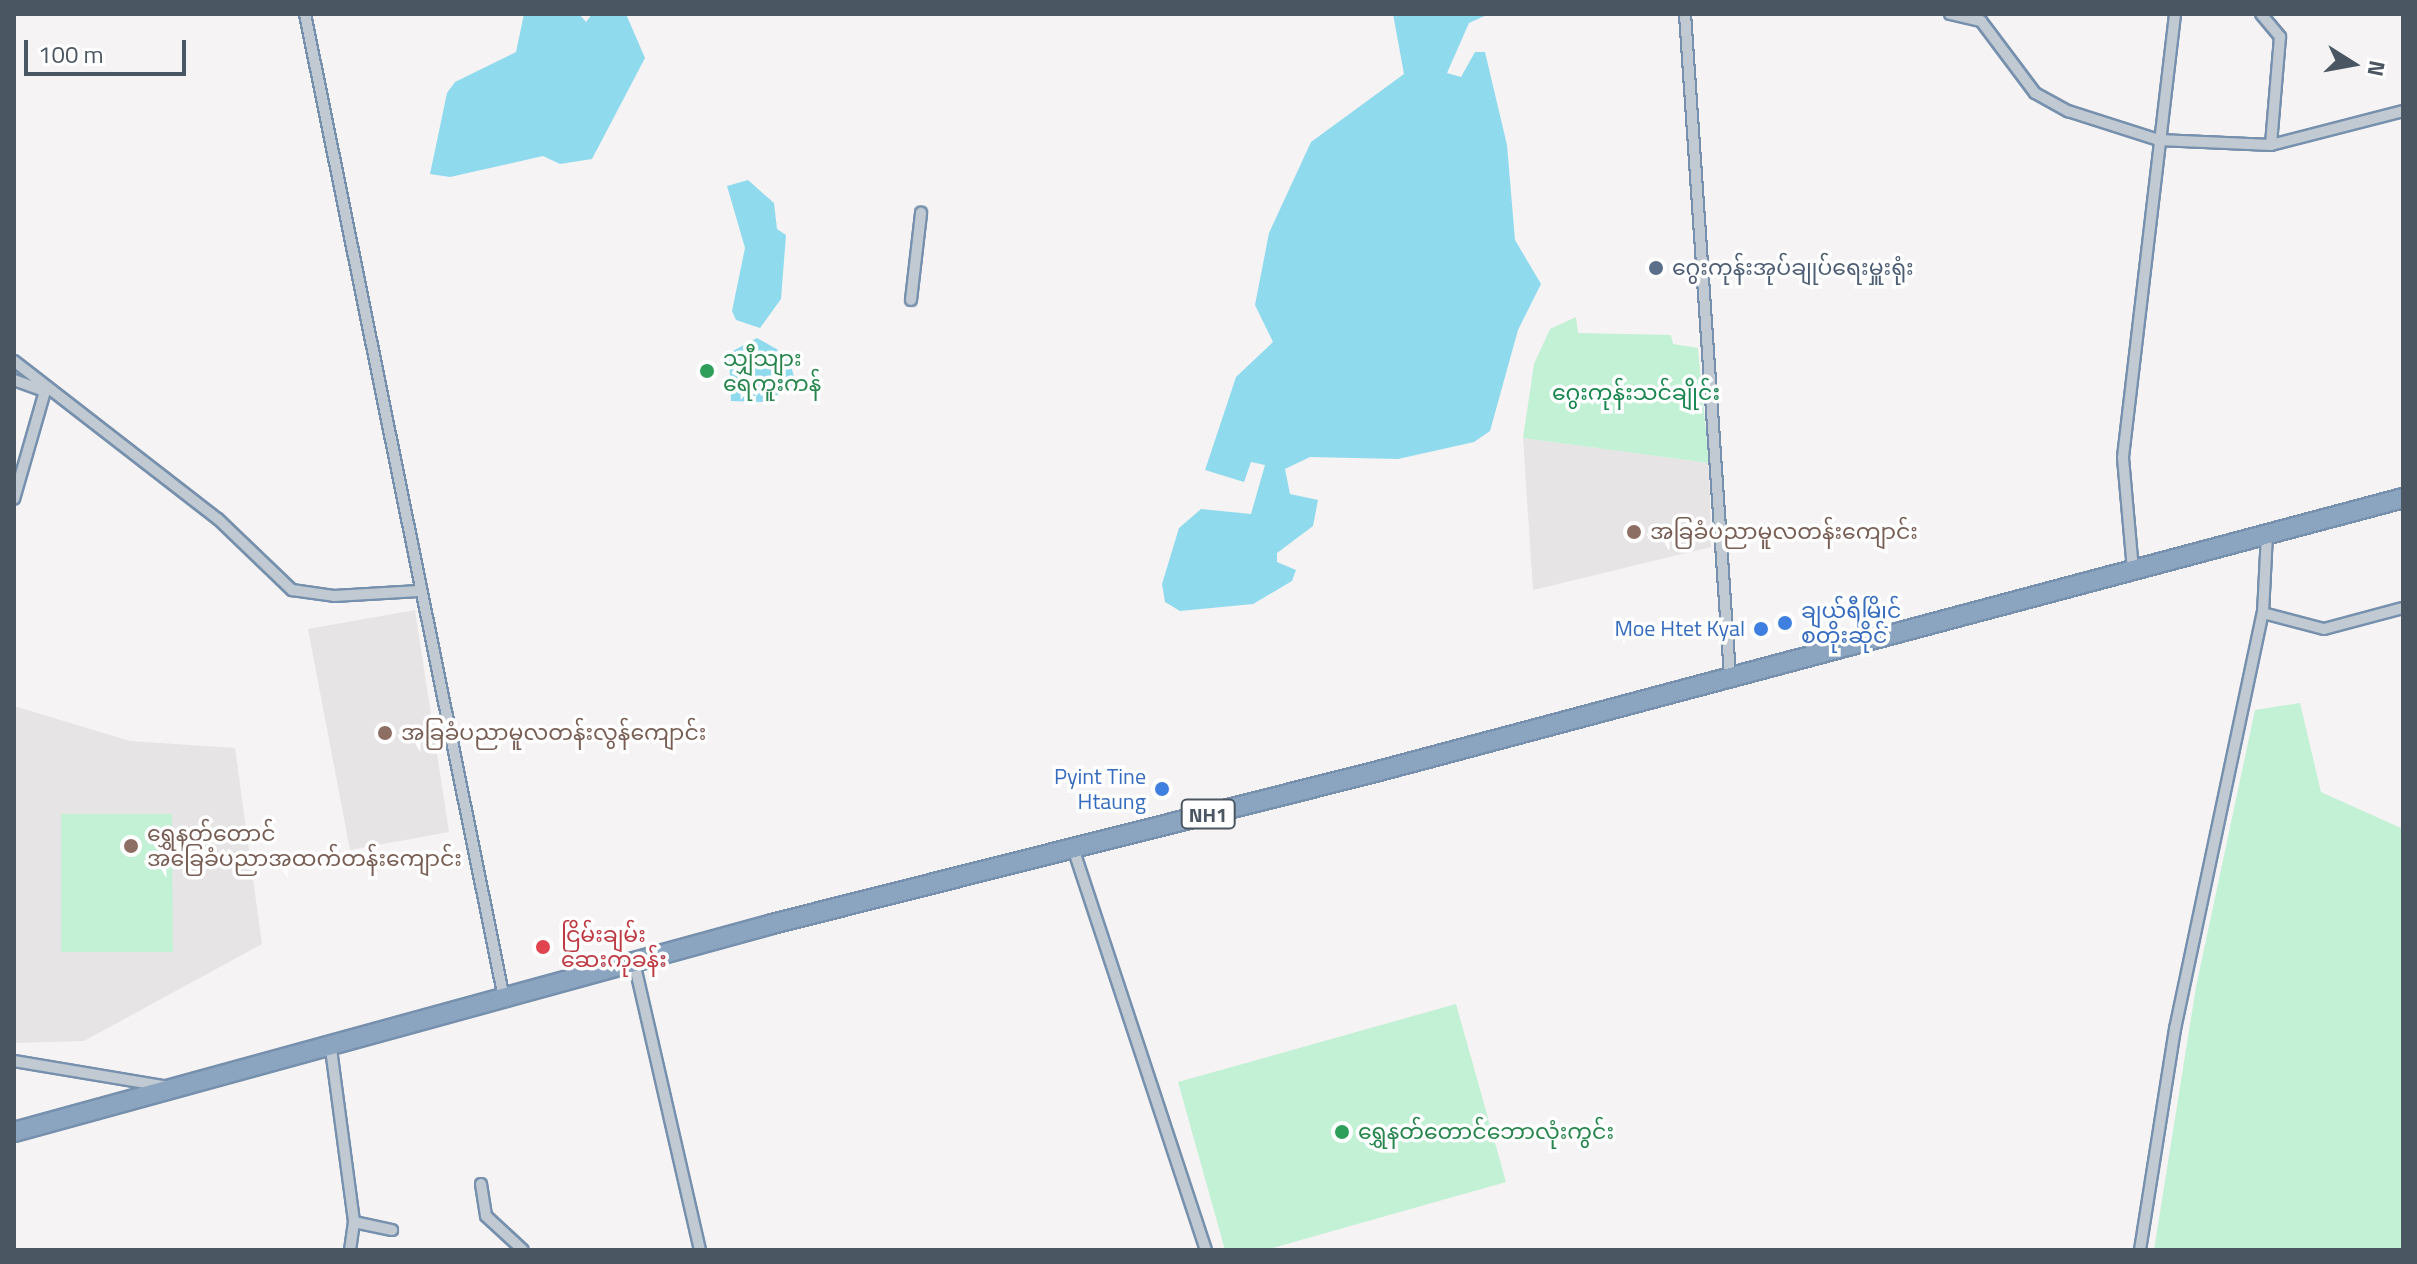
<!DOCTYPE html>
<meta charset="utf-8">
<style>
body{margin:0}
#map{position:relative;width:2417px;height:1264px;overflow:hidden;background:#f5f3f3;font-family:"Titillium Web","Noto Sans Myanmar",sans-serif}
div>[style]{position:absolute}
.education>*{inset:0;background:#e6e4e5}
.green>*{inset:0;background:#c3f1d5}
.water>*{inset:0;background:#90daee}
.roads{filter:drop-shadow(2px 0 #7690ad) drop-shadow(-2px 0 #7690ad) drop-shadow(0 2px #7690ad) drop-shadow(0 -2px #7690ad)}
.street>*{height:10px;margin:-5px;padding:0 5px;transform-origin:5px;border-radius:5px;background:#c1cad2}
.highway>*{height:18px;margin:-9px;padding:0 9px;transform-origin:9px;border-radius:9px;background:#8ba5c1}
.dots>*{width:22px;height:22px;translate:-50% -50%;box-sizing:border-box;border:4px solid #fff;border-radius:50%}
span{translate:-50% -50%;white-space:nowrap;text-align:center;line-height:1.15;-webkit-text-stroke:7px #fff;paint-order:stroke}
.shield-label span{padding:2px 6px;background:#fff;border:2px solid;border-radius:6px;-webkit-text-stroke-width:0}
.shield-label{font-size:20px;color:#4a5661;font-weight:700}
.service-label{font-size:22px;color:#4e5e75}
.left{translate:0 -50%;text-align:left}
.leisure-label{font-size:22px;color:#27864d}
.park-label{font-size:22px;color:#17864f}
.education-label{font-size:22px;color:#785e54}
.shop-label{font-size:22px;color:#366cbe}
.right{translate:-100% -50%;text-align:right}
.health-label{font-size:22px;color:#be3a42}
.frame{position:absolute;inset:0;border:16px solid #4a5661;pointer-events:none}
.north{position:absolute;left:2313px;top:24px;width:80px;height:80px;-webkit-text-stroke:6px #fff;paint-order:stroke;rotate:101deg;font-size:22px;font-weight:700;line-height:32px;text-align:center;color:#4a5661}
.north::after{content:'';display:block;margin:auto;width:28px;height:36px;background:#4a5661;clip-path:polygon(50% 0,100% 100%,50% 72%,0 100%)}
.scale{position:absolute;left:24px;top:40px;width:162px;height:36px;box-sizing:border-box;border:4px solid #4a5661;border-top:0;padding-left:10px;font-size:24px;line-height:28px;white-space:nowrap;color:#4a5661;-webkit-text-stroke:6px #fff;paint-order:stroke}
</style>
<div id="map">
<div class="education">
<div style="clip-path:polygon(1523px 438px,1709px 463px,1711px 547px,1533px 590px)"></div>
<div style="clip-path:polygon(415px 610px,449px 832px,350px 850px,308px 629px)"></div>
<div style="clip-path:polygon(14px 706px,130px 741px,235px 748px,262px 944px,84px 1041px,14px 1043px)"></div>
</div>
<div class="green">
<div style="clip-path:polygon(1576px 317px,1578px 333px,1671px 335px,1673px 344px,1698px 348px,1709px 463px,1523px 438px,1534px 364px,1550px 329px)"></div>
<div style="clip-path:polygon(2300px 703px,2321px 792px,2403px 829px,2403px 1250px,2154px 1250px,2196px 987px,2255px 710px)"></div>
<div style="clip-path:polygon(61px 814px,172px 814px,173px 952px,61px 952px)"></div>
<div style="clip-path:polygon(1456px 1004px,1506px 1182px,1266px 1250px,1225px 1250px,1178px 1082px)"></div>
</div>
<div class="water">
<div style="clip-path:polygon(524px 14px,579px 14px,586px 22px,592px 14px,626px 14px,645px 58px,592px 159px,560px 164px,543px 156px,450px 177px,430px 174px,447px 93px,455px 82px,516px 52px)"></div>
<div style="clip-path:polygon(1343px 14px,1489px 14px,1469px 23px,1447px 73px,1461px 77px,1475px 52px,1485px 52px,1507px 145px,1515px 240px,1541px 284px,1518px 330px,1490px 431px,1474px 442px,1398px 459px,1310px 457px,1285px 469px,1290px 494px,1318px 500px,1313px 526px,1277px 553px,1277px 562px,1296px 570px,1292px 581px,1253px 604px,1180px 611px,1165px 602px,1162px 584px,1179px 528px,1201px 509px,1251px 514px,1265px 465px,1251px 462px,1244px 482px,1205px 470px,1236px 377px,1273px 342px,1255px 305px,1269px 233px,1311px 142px,1404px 74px,1393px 14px)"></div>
<div style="clip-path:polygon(748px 180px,774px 203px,777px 229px,786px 235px,781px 299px,760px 328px,736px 320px,732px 311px,745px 248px,727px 186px)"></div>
<div style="clip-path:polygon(757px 338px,787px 355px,797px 385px,763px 402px,731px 401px,729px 353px)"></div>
</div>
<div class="roads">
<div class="street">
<div style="left:305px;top:14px;width:1004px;rotate:78.57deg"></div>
<div style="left:1685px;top:14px;width:663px;rotate:86.11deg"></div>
<div style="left:1950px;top:14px;width:32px;rotate:13deg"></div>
<div style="left:1981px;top:21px;width:90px;rotate:53.1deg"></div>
<div style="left:2035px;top:93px;width:38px;rotate:29deg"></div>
<div style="left:2068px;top:111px;width:96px;rotate:17.7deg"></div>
<div style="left:2159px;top:140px;width:112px;rotate:2.6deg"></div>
<div style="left:2271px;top:145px;width:136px;rotate:-14.4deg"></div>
<div style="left:2261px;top:14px;width:30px;rotate:50deg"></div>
<div style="left:2280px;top:37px;width:108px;rotate:94.8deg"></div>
<div style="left:911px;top:300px;width:88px;rotate:-83.4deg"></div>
<div style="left:14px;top:361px;width:258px;rotate:37.8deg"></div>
<div style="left:218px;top:519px;width:103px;rotate:43.8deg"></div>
<div style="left:292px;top:590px;width:42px;rotate:8.1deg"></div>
<div style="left:334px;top:596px;width:85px;rotate:-3.4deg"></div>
<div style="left:14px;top:380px;width:33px;rotate:20deg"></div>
<div style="left:45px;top:391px;width:112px;rotate:106deg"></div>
<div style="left:2133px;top:570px;width:113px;rotate:-95.1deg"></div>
<div style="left:2123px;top:457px;width:446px;rotate:-83.3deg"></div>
<div style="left:2263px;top:613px;width:63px;rotate:14.7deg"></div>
<div style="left:2324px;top:629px;width:82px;rotate:-14.9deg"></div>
<div style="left:1073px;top:848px;width:423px;rotate:71.7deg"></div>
<div style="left:634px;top:962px;width:295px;rotate:77.1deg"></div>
<div style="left:331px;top:1049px;width:175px;rotate:82.4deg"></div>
<div style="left:354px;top:1222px;width:28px;rotate:98deg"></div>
<div style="left:14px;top:1061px;width:152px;rotate:9.5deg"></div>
<div style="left:481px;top:1184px;width:32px;rotate:81deg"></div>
<div style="left:486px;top:1216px;width:50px;rotate:42.6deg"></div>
<div style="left:354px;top:1222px;width:39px;rotate:12deg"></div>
<div style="left:2140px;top:1250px;width:224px;rotate:-81deg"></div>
<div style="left:2175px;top:1029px;width:425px;rotate:-78.1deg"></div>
<div style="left:2263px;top:613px;width:80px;rotate:-87.1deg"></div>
</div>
<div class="highway">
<div style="left:14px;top:1132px;width:786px;rotate:-15.34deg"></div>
<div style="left:772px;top:924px;width:622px;rotate:-14.15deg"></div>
<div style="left:1375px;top:772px;width:1064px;rotate:-14.92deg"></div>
</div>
</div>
<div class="dots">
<div style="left:1656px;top:268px;background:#5c6f8a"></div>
<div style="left:707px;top:371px;background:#2e9e5b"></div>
<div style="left:1634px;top:532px;background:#8d6e63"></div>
<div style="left:1785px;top:623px;background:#3f7fe0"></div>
<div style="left:1761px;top:629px;background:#3f7fe0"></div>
<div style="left:385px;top:733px;background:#8d6e63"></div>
<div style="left:1162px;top:789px;background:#3f7fe0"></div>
<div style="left:131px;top:846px;background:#8d6e63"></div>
<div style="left:543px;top:947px;background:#e0444e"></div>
<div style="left:1342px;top:1132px;background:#2e9e5b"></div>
</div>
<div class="shield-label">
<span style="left:1208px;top:814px">NH1</span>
</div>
<div class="service-label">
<span class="left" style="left:1672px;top:268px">ဂွေးကုန်းအုပ်ချုပ်ရေးမှူးရုံး</span>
</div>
<div class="leisure-label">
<span class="left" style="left:723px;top:371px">သျှီသျား<br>ရေကူးကန်</span>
<span class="left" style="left:1358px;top:1132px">ရွှေနတ်တောင်ဘောလုံးကွင်း</span>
</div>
<div class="park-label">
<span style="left:1636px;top:393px">ဂွေးကုန်းသင်ချိုင်း</span>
</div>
<div class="education-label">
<span class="left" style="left:1650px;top:532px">အခြခံပညာမူလတန်းကျောင်း</span>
<span class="left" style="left:401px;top:733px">အခြခံပညာမူလတန်းလွန်ကျောင်း</span>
<span class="left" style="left:147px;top:846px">ရွှေနတ်တောင်<br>အခြေခံပညာအထက်တန်းကျောင်း</span>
</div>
<div class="shop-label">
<span class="left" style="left:1801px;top:623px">ချယ်ရီမြိုင်<br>စတိုးဆိုင်</span>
<span class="right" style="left:1745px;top:629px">Moe Htet Kyal</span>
<span class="right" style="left:1146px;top:789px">Pyint Tine<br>Htaung</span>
</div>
<div class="health-label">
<span class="left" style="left:561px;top:947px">ငြိမ်းချမ်း<br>ဆေးကုခန်း</span>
</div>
<div class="frame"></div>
<div class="north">N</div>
<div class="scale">100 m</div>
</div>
